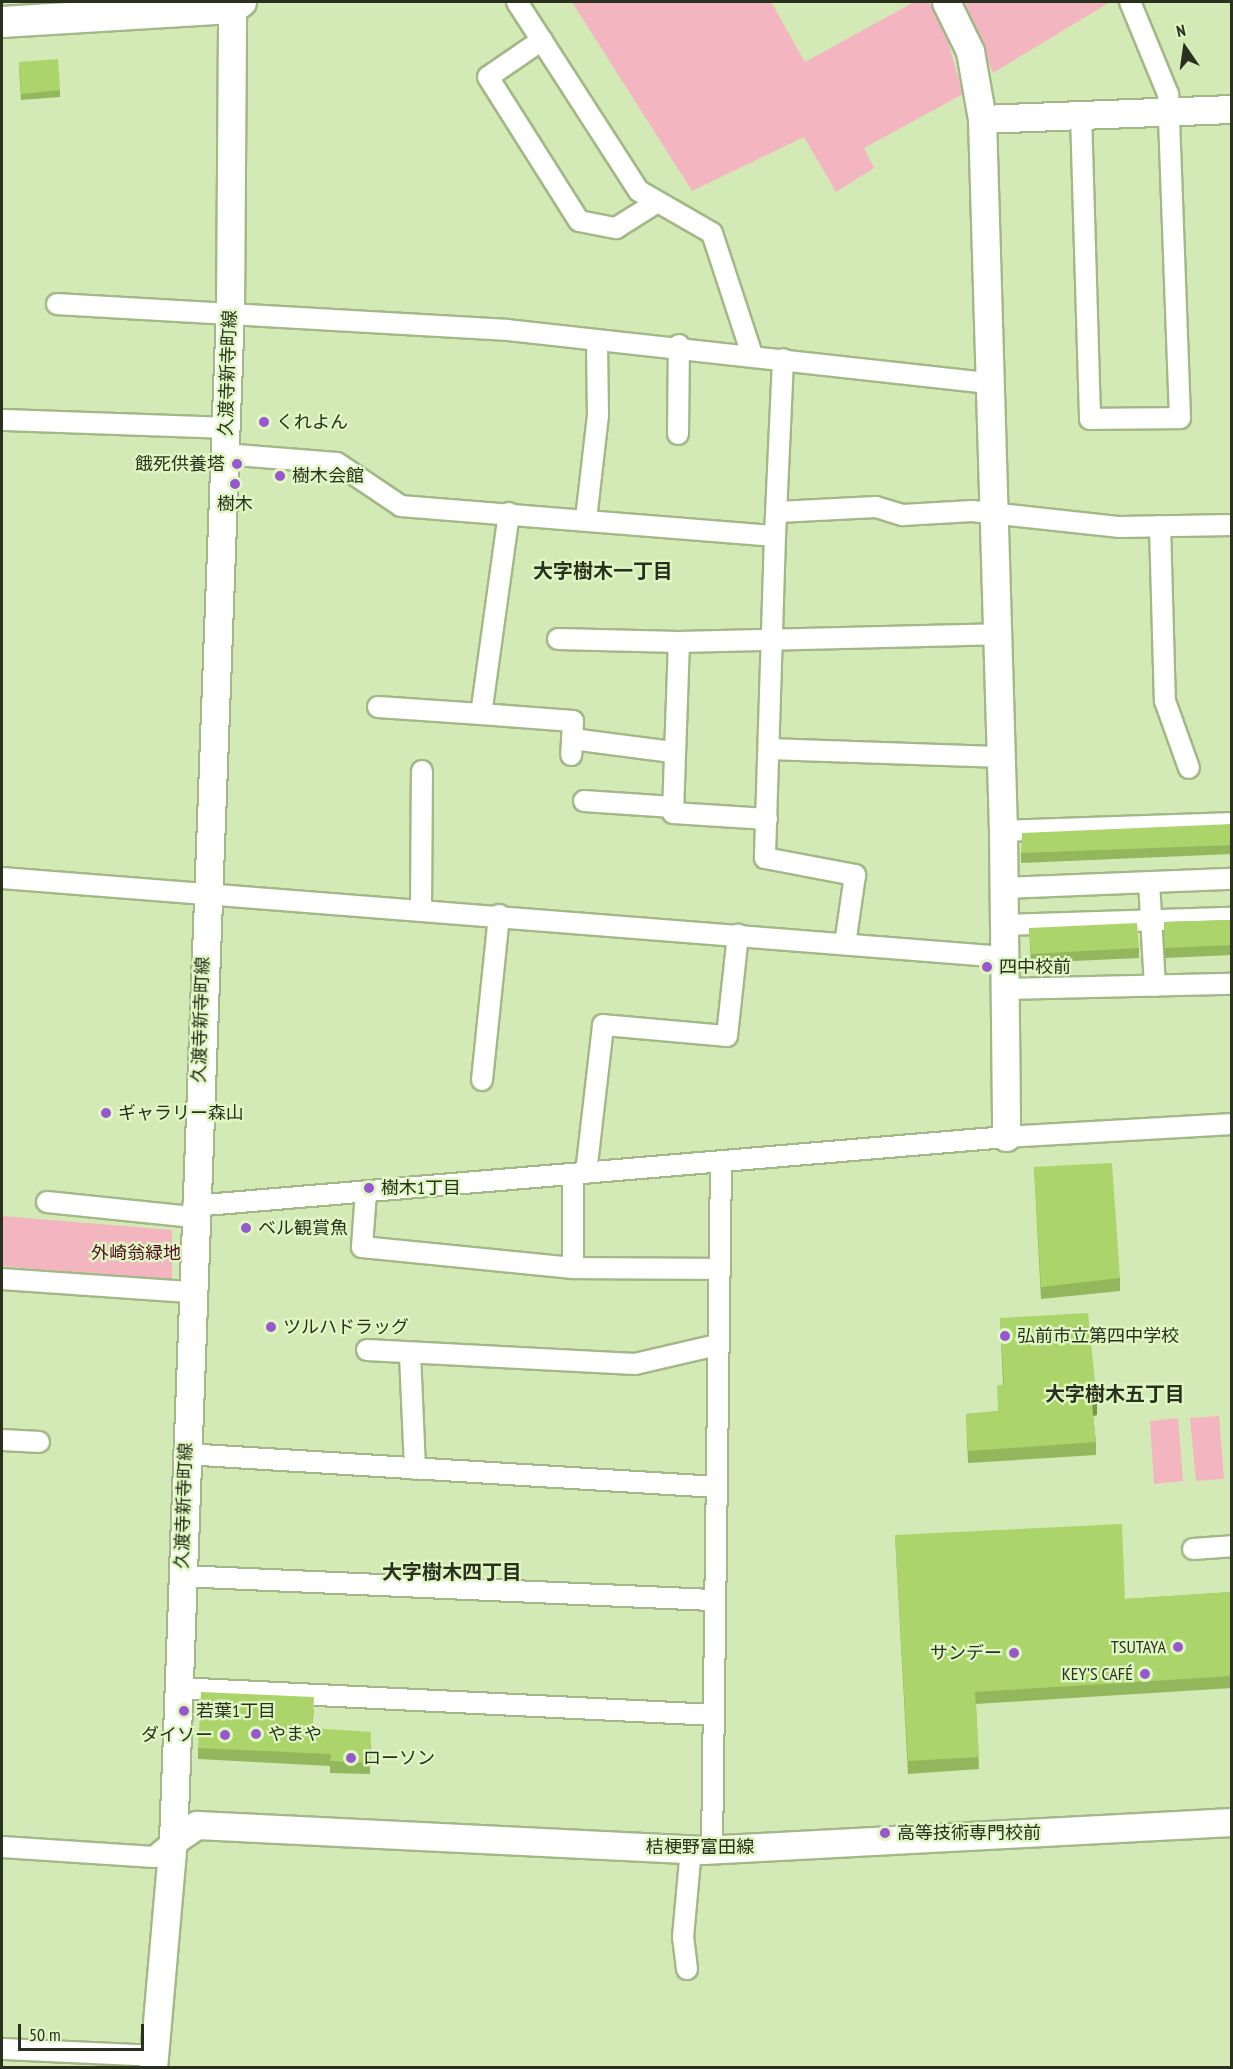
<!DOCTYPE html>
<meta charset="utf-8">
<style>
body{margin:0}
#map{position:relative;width:1233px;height:2069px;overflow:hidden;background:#d3eab7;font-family:"PT Sans Narrow","Noto Sans JP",sans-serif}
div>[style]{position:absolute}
.green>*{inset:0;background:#f3b5c0}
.roads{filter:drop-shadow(2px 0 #a3b887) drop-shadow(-2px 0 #a3b887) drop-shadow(0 2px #a3b887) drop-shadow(0 -2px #a3b887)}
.street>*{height:20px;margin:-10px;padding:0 10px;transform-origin:10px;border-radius:10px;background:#fff}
.secondary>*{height:27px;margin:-13.5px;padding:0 13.5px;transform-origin:13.5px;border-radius:13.5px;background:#fff}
.primary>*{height:30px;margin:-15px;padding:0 15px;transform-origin:15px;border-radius:15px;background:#fff}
.wall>*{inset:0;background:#93b75c}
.shaded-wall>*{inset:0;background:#78954b}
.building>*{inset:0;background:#abd56b}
.dots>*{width:16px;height:16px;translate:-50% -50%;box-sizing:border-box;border:3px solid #e0f7c4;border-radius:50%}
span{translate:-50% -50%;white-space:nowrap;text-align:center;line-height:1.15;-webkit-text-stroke:4.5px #e0f7c4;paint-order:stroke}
.street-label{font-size:18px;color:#29311e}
.poi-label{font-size:18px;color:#29311e}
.left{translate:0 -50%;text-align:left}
.right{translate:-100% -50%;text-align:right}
.park-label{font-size:18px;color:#520a22}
.neighbourhood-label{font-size:20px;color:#29311e;font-weight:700}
.frame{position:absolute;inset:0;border:3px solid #29311e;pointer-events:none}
.north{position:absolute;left:1155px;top:18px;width:60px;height:60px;-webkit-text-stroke:4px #e0f7c4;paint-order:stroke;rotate:347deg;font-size:16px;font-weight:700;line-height:24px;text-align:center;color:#29311e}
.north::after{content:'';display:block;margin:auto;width:21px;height:27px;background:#29311e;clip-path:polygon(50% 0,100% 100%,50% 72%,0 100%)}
.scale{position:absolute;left:18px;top:2024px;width:126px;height:27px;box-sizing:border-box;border:3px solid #29311e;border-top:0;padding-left:8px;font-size:18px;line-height:21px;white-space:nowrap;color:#29311e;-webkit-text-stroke:4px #e0f7c4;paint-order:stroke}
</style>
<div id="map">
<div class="green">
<div style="clip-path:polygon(572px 2px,771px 2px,805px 62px,914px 2px,929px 2px,945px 31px,963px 94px,864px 148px,874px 168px,836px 192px,804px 137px,692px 191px)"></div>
<div style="clip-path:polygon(965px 2px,1110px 2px,993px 73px)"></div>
<div style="clip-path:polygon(2px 1216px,172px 1230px,172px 1282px,2px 1266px)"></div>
<div style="clip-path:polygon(1219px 1416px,1224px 1479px,1196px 1481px,1190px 1418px)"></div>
<div style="clip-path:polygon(1178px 1418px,1183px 1481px,1154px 1484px,1150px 1421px)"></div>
</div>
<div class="roads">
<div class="street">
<div style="left:517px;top:2px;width:225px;rotate:57.2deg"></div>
<div style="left:639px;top:191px;width:84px;rotate:29.9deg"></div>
<div style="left:712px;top:233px;width:128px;rotate:71.8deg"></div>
<div style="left:542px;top:40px;width:65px;rotate:145.6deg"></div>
<div style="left:488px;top:77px;width:170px;rotate:57.7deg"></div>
<div style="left:579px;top:221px;width:38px;rotate:11deg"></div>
<div style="left:616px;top:228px;width:47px;rotate:-32deg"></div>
<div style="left:1081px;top:114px;width:305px;rotate:88.3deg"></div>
<div style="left:1090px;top:419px;width:90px;rotate:-0.6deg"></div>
<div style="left:1180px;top:418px;width:324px;rotate:-92.1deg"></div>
<div style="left:1168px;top:94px;width:100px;rotate:-112.4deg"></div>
<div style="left:57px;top:304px;width:451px;rotate:3.3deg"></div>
<div style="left:507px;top:330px;width:486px;rotate:6.3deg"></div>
<div style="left:2px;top:420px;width:224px;rotate:2deg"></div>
<div style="left:678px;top:434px;width:89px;rotate:-89.4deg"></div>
<div style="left:224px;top:454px;width:113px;rotate:4.6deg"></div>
<div style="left:337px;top:463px;width:77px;rotate:33.9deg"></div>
<div style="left:401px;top:506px;width:375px;rotate:4.6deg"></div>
<div style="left:775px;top:536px;width:177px;rotate:-87.4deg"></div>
<div style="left:778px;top:512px;width:98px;rotate:-2.9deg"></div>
<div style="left:876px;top:507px;width:28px;rotate:17deg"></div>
<div style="left:903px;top:515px;width:69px;rotate:-3.3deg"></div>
<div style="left:972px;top:511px;width:149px;rotate:6.2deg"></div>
<div style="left:1120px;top:527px;width:112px;rotate:-1deg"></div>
<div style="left:509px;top:513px;width:203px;rotate:97.9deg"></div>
<div style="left:481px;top:714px;width:92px;rotate:4.4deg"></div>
<div style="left:573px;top:721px;width:34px;rotate:93deg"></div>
<div style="left:586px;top:519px;width:104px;rotate:-83.4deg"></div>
<div style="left:598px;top:416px;width:75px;rotate:-90.8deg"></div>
<div style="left:1160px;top:526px;width:175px;rotate:88.4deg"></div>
<div style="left:1165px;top:701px;width:71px;rotate:70.3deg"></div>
<div style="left:775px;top:536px;width:322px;rotate:91.8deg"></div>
<div style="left:765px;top:858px;width:92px;rotate:10.7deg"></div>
<div style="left:855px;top:875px;width:70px;rotate:98.2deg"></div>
<div style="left:558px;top:639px;width:121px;rotate:1.4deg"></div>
<div style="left:378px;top:707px;width:103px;rotate:3.9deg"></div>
<div style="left:572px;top:739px;width:101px;rotate:7.4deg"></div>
<div style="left:771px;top:749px;width:230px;rotate:2deg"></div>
<div style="left:584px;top:801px;width:89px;rotate:3.9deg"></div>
<div style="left:767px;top:819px;width:94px;rotate:-176.3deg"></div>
<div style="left:673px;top:813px;width:171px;rotate:-88deg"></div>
<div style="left:679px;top:642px;width:318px;rotate:-1.4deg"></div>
<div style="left:1003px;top:831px;width:229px;rotate:-2deg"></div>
<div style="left:2px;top:878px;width:1005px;rotate:4.51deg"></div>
<div style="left:1149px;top:882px;width:104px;rotate:86.7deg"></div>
<div style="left:1004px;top:888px;width:228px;rotate:-2.3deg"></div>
<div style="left:421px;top:908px;width:137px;rotate:-89.6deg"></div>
<div style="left:1004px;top:925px;width:228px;rotate:-1.8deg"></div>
<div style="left:1005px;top:989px;width:227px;rotate:-1.3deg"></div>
<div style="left:482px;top:1080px;width:166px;rotate:-84.1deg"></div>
<div style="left:586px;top:1173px;width:149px;rotate:-83.4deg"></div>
<div style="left:603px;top:1025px;width:124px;rotate:5.1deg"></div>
<div style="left:727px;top:1036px;width:102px;rotate:-83.8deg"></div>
<div style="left:573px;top:1174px;width:94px;rotate:90deg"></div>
<div style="left:573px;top:1268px;width:144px;rotate:0.4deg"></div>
<div style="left:366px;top:1192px;width:55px;rotate:94.2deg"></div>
<div style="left:362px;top:1247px;width:212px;rotate:5.7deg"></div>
<div style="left:47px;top:1202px;width:147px;rotate:5.9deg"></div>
<div style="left:193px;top:1206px;width:816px;rotate:-4.85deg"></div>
<div style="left:1006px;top:1137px;width:226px;rotate:-3.3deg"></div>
<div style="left:2px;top:1279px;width:188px;rotate:4deg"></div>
<div style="left:367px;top:1350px;width:268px;rotate:3deg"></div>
<div style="left:635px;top:1364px;width:84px;rotate:-13deg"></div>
<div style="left:410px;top:1354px;width:115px;rotate:87.5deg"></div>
<div style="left:2px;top:1440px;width:37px;rotate:3deg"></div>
<div style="left:185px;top:1454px;width:533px;rotate:3.55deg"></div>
<div style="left:1193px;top:1549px;width:39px;rotate:-4deg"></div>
<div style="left:181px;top:1576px;width:531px;rotate:2.59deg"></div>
<div style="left:178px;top:1688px;width:537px;rotate:2.88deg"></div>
<div style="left:2px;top:1847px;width:152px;rotate:3.8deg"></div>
<div style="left:154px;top:1857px;width:25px;rotate:-40deg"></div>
<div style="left:712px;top:1850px;width:688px;rotate:-89.25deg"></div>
<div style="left:687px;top:1969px;width:32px;rotate:-97deg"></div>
<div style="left:683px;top:1937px;width:88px;rotate:-84.8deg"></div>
<div style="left:2px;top:2049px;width:152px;rotate:2.6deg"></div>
</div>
<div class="secondary">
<div style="left:946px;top:2px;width:55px;rotate:63.9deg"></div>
<div style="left:970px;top:51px;width:69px;rotate:80deg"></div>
<div style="left:982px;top:119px;width:712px;rotate:88.31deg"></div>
<div style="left:1003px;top:831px;width:306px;rotate:89.4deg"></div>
<div style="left:982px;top:119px;width:250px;rotate:-2.3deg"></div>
<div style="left:173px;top:1841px;width:29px;rotate:-34deg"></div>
<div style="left:197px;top:1825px;width:507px;rotate:2.83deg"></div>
<div style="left:703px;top:1850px;width:530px;rotate:-3.03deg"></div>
<div style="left:153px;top:2068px;width:228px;rotate:-85deg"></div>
<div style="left:173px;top:1841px;width:1530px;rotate:-87.87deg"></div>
<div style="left:230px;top:312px;width:304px;rotate:-89.6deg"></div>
</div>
<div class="primary">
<div style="left:2px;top:22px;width:230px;rotate:-3.5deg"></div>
<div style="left:232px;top:8px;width:11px;rotate:-34deg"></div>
</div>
</div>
<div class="wall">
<div style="clip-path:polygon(19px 68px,60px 90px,60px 97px,21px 100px)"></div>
<div style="clip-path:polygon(1232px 824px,1232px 854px,1021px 863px,1021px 853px)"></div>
<div style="clip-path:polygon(1232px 920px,1232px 955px,1165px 958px,1164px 922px)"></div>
<div style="clip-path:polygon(1029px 928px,1139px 948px,1139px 958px,1031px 963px)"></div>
<div style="clip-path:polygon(1034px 1167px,1120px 1278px,1120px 1291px,1041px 1299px)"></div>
<div style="clip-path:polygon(1000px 1318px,1097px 1415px,1093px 1416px,1096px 1442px,1096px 1455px,968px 1463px,966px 1414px,998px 1411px,1003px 1384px)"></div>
<div style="clip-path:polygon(895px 1535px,1125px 1599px,1232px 1592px,1232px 1688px,976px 1704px,979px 1769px,908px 1774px)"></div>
<div style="clip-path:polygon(314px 1709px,312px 1729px,371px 1743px,370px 1774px,330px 1773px,330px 1766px,198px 1759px,198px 1748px)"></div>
</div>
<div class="shaded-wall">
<div style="clip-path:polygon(1097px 1402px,1097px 1415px,1092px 1416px,1092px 1404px)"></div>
</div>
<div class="building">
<div style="clip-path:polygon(58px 59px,60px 90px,21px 94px,19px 62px)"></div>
<div style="clip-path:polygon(1232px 824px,1232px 845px,1021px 853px,1022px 833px)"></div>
<div style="clip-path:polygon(1232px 920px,1232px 945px,1165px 948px,1164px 922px)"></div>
<div style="clip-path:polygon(1137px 923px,1139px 948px,1031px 954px,1029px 928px)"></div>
<div style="clip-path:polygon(1112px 1163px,1120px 1278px,1041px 1287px,1034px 1167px)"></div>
<div style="clip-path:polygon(1088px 1313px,1097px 1402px,1092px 1404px,1096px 1442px,968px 1451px,966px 1414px,998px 1411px,997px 1386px,1004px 1384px,1000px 1318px)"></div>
<div style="clip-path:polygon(1122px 1524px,1125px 1599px,1232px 1592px,1232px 1676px,975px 1692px,979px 1757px,908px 1761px,895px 1535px)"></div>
<div style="clip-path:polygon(201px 1692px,314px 1697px,312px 1728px,371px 1732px,370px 1763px,330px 1761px,331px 1754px,198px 1748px)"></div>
</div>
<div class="dots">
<div style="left:264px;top:422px;background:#9858cd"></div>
<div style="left:237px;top:464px;background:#9858cd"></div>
<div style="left:280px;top:476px;background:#9858cd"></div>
<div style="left:235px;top:484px;background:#9858cd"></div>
<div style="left:987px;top:967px;background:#9858cd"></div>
<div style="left:106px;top:1113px;background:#9858cd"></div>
<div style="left:369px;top:1188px;background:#9858cd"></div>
<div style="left:246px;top:1228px;background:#9858cd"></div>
<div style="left:271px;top:1327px;background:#9858cd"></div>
<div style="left:1005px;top:1336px;background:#9858cd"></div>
<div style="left:1178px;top:1647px;background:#9858cd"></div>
<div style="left:1014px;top:1653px;background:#9858cd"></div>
<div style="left:1145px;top:1674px;background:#9858cd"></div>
<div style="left:184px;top:1711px;background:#9858cd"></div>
<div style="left:256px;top:1734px;background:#9858cd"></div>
<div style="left:225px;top:1735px;background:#9858cd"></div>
<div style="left:351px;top:1758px;background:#9858cd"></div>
<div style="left:885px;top:1833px;background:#9858cd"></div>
</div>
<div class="street-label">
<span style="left:228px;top:373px;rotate:-88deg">久渡寺新寺町線</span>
<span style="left:201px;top:1020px;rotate:-88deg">久渡寺新寺町線</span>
<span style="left:184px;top:1506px;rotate:-88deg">久渡寺新寺町線</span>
<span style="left:700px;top:1847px">桔梗野富田線</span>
</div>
<div class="poi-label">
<span class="left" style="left:276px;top:422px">くれよん</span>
<span class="right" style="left:225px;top:464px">餓死供養塔</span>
<span class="left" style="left:292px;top:476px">樹木会館</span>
<span style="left:235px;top:504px">樹木</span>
<span class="left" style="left:999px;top:967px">四中校前</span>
<span class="left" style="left:118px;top:1113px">ギャラリー森山</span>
<span class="left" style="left:381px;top:1188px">樹木1丁目</span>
<span class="left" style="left:258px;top:1228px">ベル観賞魚</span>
<span class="left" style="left:283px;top:1327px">ツルハドラッグ</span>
<span class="left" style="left:1017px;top:1336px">弘前市立第四中学校</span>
<span class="right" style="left:1166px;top:1647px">TSUTAYA</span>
<span class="right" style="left:1002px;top:1653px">サンデー</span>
<span class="right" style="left:1133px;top:1674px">KEY’S CAFÉ</span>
<span class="left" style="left:196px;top:1711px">若葉1丁目</span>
<span class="left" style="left:268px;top:1734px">やまや</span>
<span class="right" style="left:213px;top:1735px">ダイソー</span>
<span class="left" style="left:363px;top:1758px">ローソン</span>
<span class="left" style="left:897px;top:1833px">高等技術専門校前</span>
</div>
<div class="park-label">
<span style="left:136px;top:1253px">外崎翁緑地</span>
</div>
<div class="neighbourhood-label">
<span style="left:603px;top:571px">大字樹木一丁目</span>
<span style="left:1115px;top:1394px">大字樹木五丁目</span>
<span style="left:452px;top:1572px">大字樹木四丁目</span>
</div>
<div class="frame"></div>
<div class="north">N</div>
<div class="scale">50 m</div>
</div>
